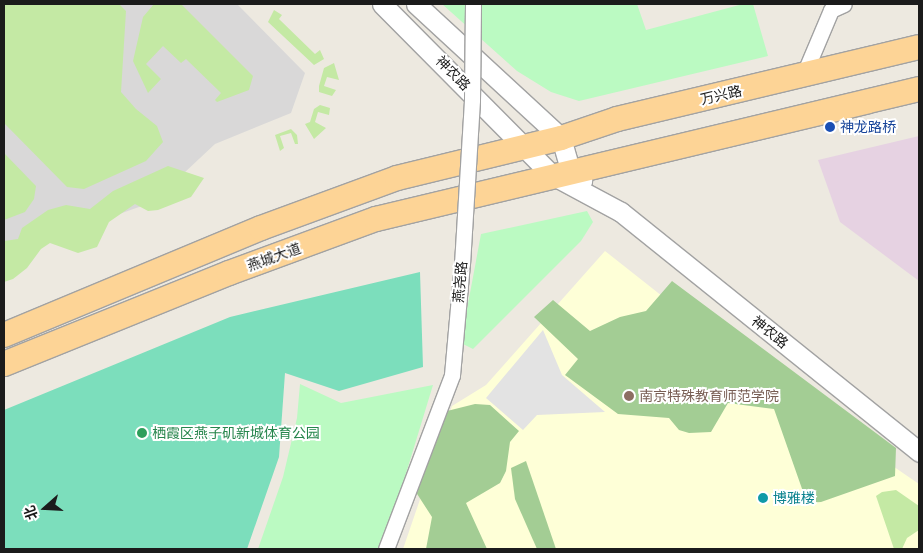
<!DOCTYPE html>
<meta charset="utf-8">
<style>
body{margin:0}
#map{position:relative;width:923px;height:553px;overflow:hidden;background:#ede9e0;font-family:"DM Sans","Noto Sans SC",sans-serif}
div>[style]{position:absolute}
.residential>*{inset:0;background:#d9d8d8}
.industrial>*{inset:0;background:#e6d2e2}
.education>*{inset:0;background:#feffd7}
.grass>*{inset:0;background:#c4e9a4}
.forest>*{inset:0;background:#a3cd94}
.park>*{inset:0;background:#bbfac2}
.pitch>*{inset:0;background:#7cdebc}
.parking>*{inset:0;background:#e3e3e3}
.roads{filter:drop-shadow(1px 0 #a2a2a2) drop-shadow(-1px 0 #a2a2a2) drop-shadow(0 1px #a2a2a2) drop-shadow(0 -1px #a2a2a2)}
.minor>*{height:15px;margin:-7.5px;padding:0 7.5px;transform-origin:7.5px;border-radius:7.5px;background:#fff}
.tertiary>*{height:19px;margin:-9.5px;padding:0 9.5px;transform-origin:9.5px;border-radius:9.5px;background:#fff}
.primary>*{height:24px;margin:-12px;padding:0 12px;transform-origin:12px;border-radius:12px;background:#fdd496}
.bridges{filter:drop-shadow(1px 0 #a2a2a2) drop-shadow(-1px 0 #a2a2a2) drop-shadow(0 1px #a2a2a2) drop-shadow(0 -1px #a2a2a2)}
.minor-bridge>*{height:15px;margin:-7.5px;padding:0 7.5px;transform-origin:7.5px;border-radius:7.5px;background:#fff}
.dots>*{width:14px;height:14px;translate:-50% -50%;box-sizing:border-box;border:2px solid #fff;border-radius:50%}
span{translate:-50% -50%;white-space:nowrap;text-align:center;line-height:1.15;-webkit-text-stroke:4px #fff;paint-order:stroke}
.street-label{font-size:14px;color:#1b1b1b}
.transit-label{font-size:14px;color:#164399}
.left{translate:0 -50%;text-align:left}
.education-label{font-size:14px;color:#785e54}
.leisure-label{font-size:14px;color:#27864d}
.culture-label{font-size:14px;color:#0d838f}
.frame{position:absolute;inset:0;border:5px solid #1b1b1b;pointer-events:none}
.north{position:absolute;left:20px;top:483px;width:50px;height:50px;-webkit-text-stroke:4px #fff;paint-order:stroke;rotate:251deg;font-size:14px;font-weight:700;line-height:20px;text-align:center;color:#1b1b1b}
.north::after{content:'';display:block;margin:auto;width:18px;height:22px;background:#1b1b1b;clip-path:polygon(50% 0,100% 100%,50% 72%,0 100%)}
</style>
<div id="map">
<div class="residential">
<div style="clip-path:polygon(4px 4px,237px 4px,305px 73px,291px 113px,215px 144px,153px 202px,4px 255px)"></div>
</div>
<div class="industrial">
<div style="clip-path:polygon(919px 136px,919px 281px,840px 222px,818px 160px)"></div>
</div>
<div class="education">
<div style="clip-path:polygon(605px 251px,776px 386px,919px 484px,919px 549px,403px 549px,452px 406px,486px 385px)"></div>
</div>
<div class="grass">
<div style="clip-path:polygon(4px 4px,119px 4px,126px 11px,121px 92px,136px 109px,157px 126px,163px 142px,146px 161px,84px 189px,67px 187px,4px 123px)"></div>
<div style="clip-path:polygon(154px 4px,181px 4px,253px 76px,249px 90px,217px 102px,215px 100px,221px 93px,186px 59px,181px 63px,163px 46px,146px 64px,161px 79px,148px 93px,133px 61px,143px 17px)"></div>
<div style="clip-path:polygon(274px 10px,282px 15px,279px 19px,315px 54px,320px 50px,324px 59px,314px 65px,268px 22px)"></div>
<div style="clip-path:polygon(334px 63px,339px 80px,327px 77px,324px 86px,336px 90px,332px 96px,319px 92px,319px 86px,324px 68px)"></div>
<div style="clip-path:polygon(320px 105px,330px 108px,329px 115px,318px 112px,315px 122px,326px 128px,314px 139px,305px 124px,310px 122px,314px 109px)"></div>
<div style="clip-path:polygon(291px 129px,297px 135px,298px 144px,295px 144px,291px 133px,280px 136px,284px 148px,280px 151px,275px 135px)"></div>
<div style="clip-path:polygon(4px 153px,36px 186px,34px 199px,25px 212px,4px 220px)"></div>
<div style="clip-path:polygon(168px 166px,204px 178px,191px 197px,158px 210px,148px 211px,135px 204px,109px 222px,97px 247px,78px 253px,50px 243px,41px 249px,27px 268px,13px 279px,4px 282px,4px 241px,18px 239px,22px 228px,48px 210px,66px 205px,90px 209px,113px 191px)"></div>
<div style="clip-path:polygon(896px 490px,919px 506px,919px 530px,907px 538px,902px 549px,894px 549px,876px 496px,882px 492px)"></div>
</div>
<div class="forest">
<div style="clip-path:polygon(672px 281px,896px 448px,895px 476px,821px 502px,807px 503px,774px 409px,728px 403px,711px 432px,689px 433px,679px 430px,669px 418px,618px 414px,565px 375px,578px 359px,534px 317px,553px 300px,590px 331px,620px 317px,646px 311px)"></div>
<div style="clip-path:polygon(475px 404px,490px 405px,519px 431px,510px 442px,506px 471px,500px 483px,466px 503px,487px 549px,426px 549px,432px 517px,410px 483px,435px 414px)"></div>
<div style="clip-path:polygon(526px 461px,556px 549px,537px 549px,515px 499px,511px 468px)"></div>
</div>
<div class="park">
<div style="clip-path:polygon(442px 4px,637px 4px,646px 30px,743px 4px,753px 4px,768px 56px,579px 101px,551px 92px,517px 71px)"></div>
<div style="clip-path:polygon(587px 211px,593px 222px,581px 241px,473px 349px,463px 344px,462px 336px,481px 234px)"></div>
<div style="clip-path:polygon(300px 384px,341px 403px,433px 385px,383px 549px,258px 549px,283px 477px,297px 418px)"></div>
</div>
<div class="pitch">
<div style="clip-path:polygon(420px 272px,423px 367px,339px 391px,285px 373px,279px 457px,247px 549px,4px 549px,4px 410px,230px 317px)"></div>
</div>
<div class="parking">
<div style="clip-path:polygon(543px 330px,562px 375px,605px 412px,537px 415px,523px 430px,486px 398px)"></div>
</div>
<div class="roads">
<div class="minor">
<div style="left:804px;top:74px;width:69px;rotate:-67.1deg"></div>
<div style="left:831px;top:10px;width:14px;rotate:-25deg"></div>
<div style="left:386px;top:549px;width:186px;rotate:-69.2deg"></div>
<div style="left:452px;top:375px;width:111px;rotate:-84.9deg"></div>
</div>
<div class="tertiary">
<div style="left:382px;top:4px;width:241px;rotate:45.2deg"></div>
<div style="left:552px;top:175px;width:78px;rotate:28.2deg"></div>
<div style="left:621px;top:212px;width:383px;rotate:38.8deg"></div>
<div style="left:416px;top:4px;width:197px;rotate:42.7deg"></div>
<div style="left:561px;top:138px;width:33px;rotate:74deg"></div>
<div style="left:570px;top:170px;width:16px;rotate:40deg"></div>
</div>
<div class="primary">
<div style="left:4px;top:335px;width:278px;rotate:-22.6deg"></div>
<div style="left:261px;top:228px;width:145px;rotate:-20.2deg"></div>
<div style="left:397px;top:178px;width:169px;rotate:-13.7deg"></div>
<div style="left:561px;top:138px;width:59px;rotate:-18.7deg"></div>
<div style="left:617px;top:119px;width:310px;rotate:-13.4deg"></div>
<div style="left:4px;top:364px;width:243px;rotate:-22deg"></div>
<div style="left:229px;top:273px;width:157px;rotate:-20.2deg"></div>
<div style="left:376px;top:219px;width:558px;rotate:-13.46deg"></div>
</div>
</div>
<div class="bridges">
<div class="minor-bridge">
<div style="left:462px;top:264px;width:164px;rotate:-86.5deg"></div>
<div style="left:472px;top:100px;width:96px;rotate:-89.4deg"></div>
</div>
</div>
<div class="dots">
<div style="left:830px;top:127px;background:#1a4fb4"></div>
<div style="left:629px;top:396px;background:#8d6e63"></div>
<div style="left:142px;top:433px;background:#2e9e5b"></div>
<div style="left:763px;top:498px;background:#0f9aa8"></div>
</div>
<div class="street-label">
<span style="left:453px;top:73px;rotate:45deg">神农路</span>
<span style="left:721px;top:95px;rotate:-13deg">万兴路</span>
<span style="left:274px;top:257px;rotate:-20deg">燕城大道</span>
<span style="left:460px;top:282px;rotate:-85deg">燕尧路</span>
<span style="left:770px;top:332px;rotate:39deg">神农路</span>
</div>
<div class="transit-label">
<span class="left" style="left:840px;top:127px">神龙路桥</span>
</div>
<div class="education-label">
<span class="left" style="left:639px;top:396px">南京特殊教育师范学院</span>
</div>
<div class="leisure-label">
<span class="left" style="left:152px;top:433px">栖霞区燕子矶新城体育公园</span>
</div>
<div class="culture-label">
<span class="left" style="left:773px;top:498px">博雅楼</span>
</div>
<div class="frame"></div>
<div class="north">北</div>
</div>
